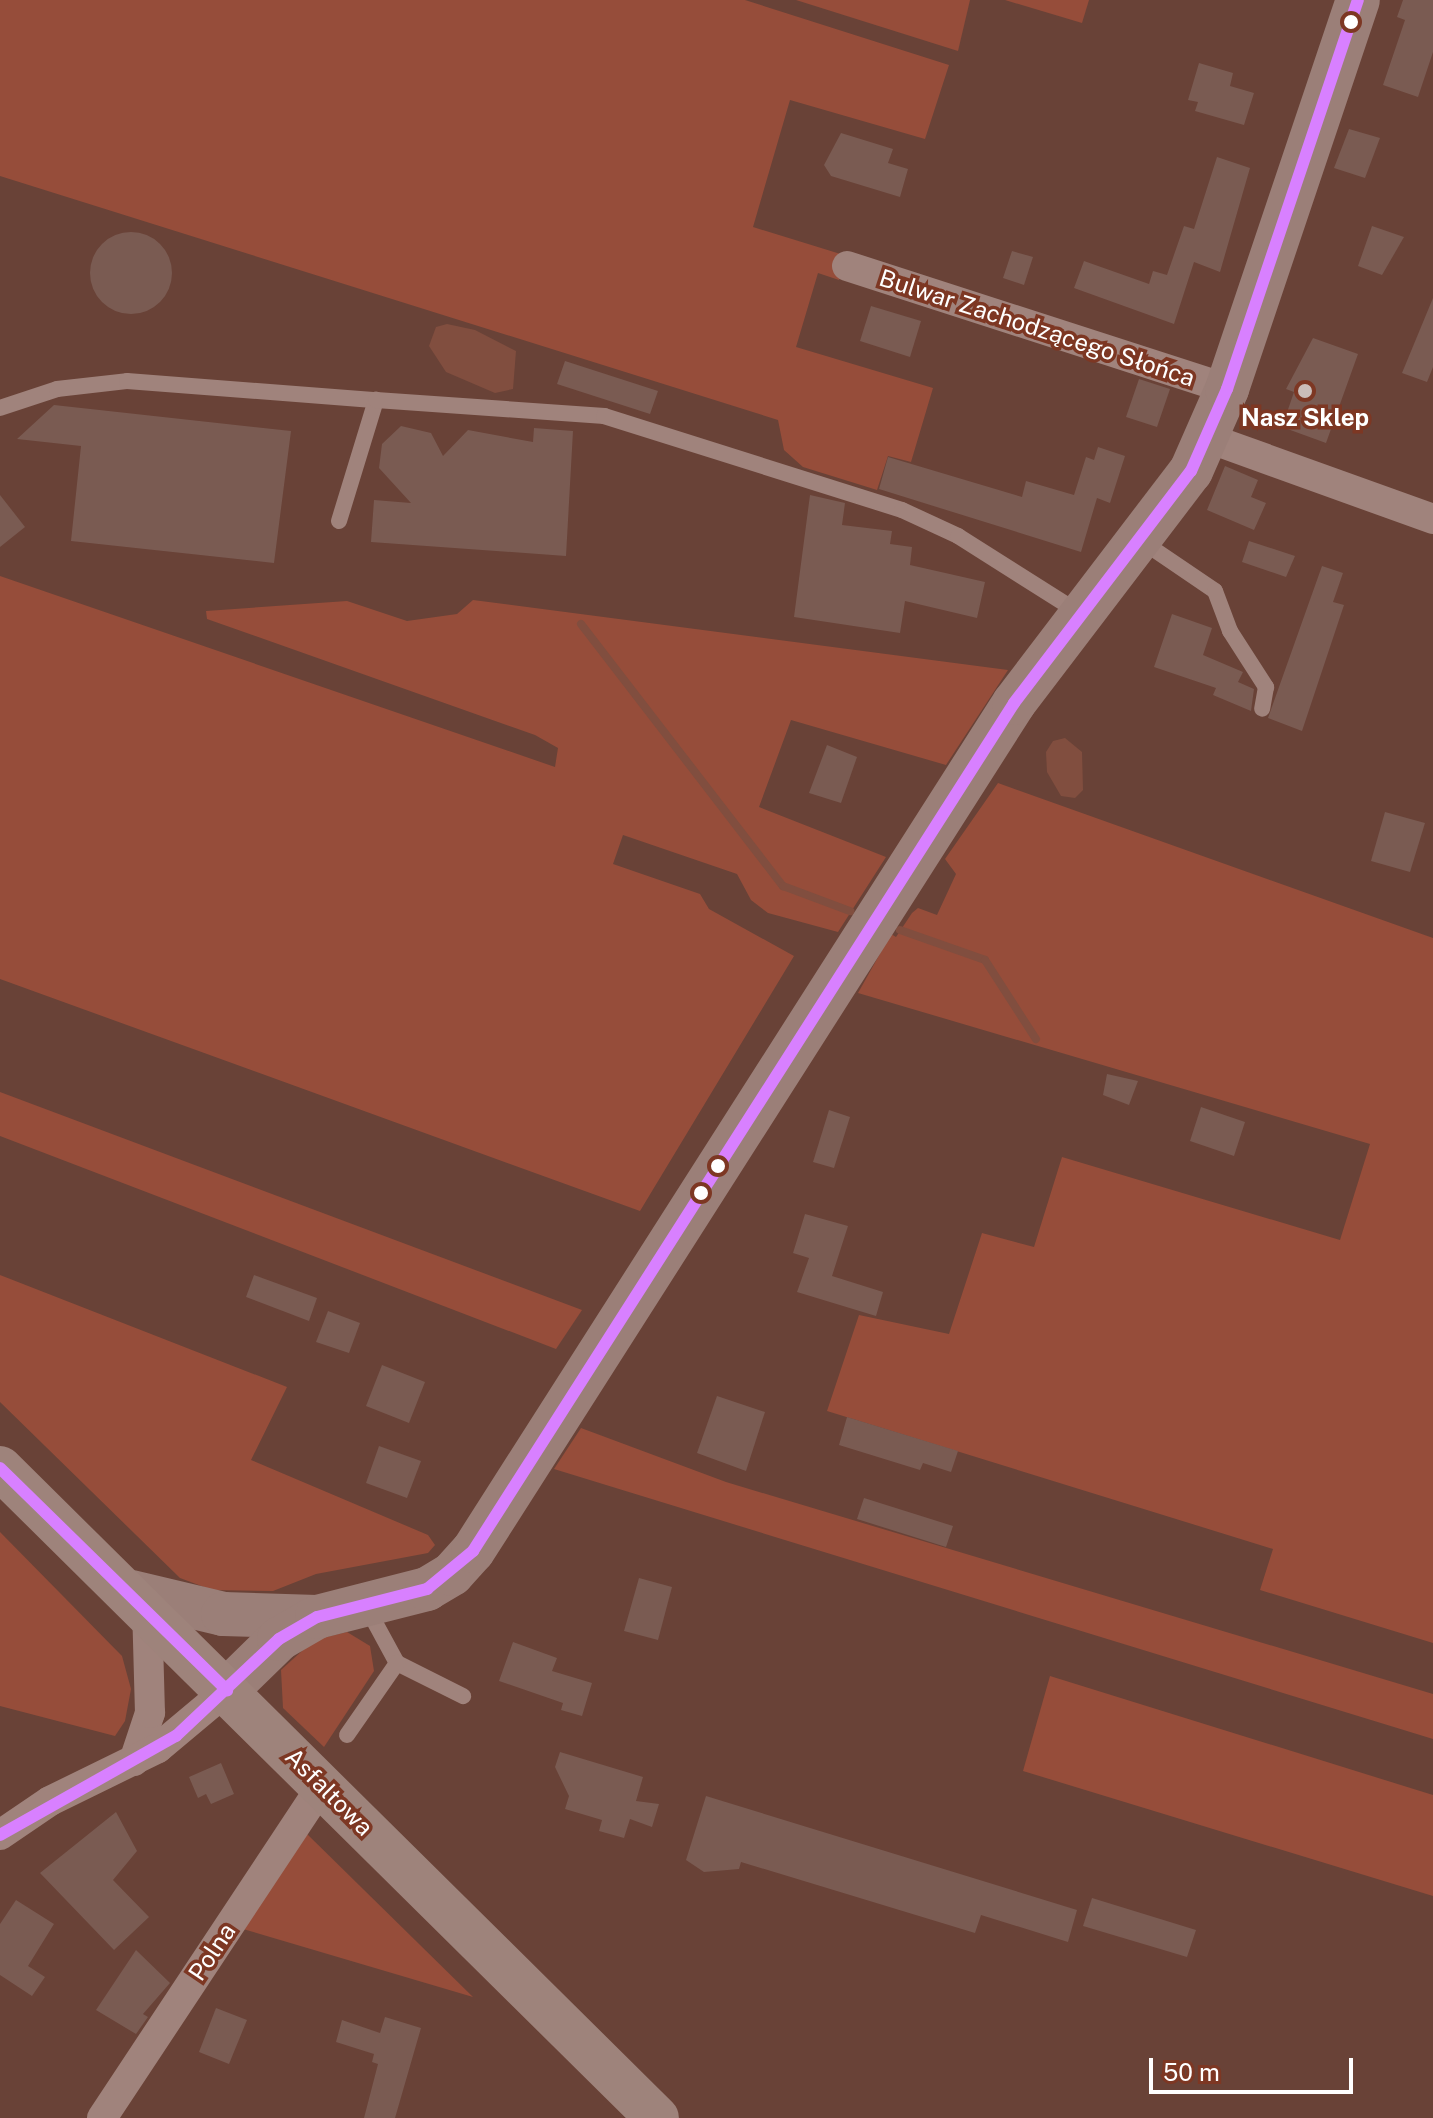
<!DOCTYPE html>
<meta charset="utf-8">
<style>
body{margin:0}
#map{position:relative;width:1433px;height:2118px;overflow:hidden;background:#694237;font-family:"Public Sans",sans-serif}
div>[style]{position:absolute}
.green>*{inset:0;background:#964d3a}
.water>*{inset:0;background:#814e3f}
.stream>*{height:8px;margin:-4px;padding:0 4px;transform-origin:4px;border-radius:4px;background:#814e3f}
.building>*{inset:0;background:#7a5b52}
.round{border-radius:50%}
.lane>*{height:16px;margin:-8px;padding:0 8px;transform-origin:8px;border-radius:8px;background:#a0837c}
.street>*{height:30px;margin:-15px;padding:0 15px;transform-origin:15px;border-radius:15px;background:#a0837c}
.secondary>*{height:44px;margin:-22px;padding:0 22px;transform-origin:22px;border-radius:22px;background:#9b7f78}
.primary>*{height:44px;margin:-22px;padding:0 22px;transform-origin:22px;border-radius:22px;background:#9e837b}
.bus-1>*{height:12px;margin:-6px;padding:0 6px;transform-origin:6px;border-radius:6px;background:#d880ff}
.dots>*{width:22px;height:22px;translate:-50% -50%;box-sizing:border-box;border:4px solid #7d3723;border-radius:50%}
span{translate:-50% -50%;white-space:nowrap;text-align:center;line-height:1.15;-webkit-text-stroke:7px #7d3723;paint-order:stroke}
.street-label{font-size:24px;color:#fff}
.poi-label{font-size:24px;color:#fff;font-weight:700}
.scale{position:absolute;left:1149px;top:2058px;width:204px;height:36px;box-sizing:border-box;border:4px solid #fff;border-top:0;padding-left:10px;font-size:24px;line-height:28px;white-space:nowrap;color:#fff;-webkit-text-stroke:6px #7d3723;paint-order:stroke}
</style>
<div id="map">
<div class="green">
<div style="clip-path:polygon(0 0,745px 0,949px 65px,925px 139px,790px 100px,753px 227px,847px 256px,839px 280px,818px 273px,796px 347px,933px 388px,911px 462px,888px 456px,877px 490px,803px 467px,784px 450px,778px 420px,0 176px)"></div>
<div style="clip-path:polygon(796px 0,970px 0,958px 51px)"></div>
<div style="clip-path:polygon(1005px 0,1089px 0,1082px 23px)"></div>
<div style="clip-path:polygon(0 576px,555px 767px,558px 748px,535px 735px,207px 619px,206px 611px,347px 601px,407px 621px,457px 614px,473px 600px,1008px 670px,946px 765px,791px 720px,759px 807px,886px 857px,838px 932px,768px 913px,751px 900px,737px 874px,623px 835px,613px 864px,700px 894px,709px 909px,794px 956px,640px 1211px,0 979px)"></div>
<div style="clip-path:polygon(998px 783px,1433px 938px,1433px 1643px,1260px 1590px,1273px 1549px,827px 1411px,859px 1315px,949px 1334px,982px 1233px,1034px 1247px,1062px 1157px,1340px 1240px,1370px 1144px,858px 993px,891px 934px,896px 937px,912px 913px,918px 908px,937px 915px,956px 874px,945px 859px)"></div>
<div style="clip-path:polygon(0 1092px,582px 1310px,556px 1349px,0 1136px)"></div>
<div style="clip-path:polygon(0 1275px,287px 1387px,251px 1460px,428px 1535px,435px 1545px,428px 1553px,316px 1574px,273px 1591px,212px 1590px,180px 1578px,0 1402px)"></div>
<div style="clip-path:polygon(581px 1428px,726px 1482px,1433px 1694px,1433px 1739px,554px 1469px)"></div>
<div style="clip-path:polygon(0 1532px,122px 1656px,131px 1689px,125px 1721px,115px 1736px,0 1706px)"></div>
<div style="clip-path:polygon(347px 1632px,370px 1646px,374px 1671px,324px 1747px,283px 1708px,281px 1670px,314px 1640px)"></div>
<div style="clip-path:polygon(1050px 1676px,1433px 1795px,1433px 1896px,1023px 1771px)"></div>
<div style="clip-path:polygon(306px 1833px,473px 1997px,243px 1929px)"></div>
</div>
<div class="water">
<div style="clip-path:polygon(447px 324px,475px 330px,516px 351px,513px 389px,495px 393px,446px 372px,429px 346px,436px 327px)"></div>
<div style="clip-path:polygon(1065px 738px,1082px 752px,1083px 790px,1075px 798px,1061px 796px,1047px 772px,1046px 752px,1053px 741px)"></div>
</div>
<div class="stream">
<div style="left:581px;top:624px;width:331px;rotate:52.4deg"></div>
<div style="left:783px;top:886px;width:72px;rotate:20.5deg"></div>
<div style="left:900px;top:930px;width:90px;rotate:19.4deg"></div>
<div style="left:985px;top:960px;width:94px;rotate:57.2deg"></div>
</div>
<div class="building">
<div style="clip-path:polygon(1403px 0,1433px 0,1433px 52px,1418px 97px,1383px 85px,1405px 20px,1397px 17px)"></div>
<div style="clip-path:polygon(1199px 63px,1233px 73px,1230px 86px,1254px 93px,1244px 125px,1195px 111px,1198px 102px,1188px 100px)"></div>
<div style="clip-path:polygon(1349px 129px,1380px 138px,1365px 178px,1334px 168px)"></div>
<div style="clip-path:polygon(841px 133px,893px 149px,888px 163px,908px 169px,900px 197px,831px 176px,824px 165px)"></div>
<div style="clip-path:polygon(1217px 157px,1250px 168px,1220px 272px,1194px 262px,1174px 324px,1074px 288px,1084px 261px,1149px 284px,1153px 271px,1167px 275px,1184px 226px,1194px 229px)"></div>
<div style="clip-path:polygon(1372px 226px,1404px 237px,1382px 275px,1358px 266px)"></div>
<div class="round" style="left:90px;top:232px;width:82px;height:82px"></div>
<div style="clip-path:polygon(1012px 251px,1033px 257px,1024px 285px,1003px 278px)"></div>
<div style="clip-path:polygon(1433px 298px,1433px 367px,1427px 382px,1402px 373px)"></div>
<div style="clip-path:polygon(871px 306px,921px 321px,910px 357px,860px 341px)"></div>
<div style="clip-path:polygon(1313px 338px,1358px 354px,1326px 443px,1282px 427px,1294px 392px,1286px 389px)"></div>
<div style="clip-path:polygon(565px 361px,658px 391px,650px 414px,557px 384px)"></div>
<div style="clip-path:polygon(1139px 379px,1170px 389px,1157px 427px,1126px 417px)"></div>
<div style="clip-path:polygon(54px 405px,291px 431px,274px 563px,71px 541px,81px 446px,17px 439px)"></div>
<div style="clip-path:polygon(401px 426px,431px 433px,443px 456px,468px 430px,533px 442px,534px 428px,573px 431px,566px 556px,371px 542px,374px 500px,411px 503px,379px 468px,382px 444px)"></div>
<div style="clip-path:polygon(1098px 447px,1125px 456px,1110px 503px,1097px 498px,1081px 552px,879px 489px,888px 457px,1022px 497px,1026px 481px,1074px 495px,1086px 457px,1094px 460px)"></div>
<div style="clip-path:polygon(1225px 466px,1258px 480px,1251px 497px,1266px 503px,1254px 530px,1207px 510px)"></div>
<div style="clip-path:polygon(0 495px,25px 527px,0 547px)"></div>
<div style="clip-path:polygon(810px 495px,845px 503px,842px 525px,892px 531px,890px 544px,912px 547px,910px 565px,985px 582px,977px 618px,905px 601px,900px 633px,794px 617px)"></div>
<div style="clip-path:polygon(1249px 541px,1295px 556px,1286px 577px,1242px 562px)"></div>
<div style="clip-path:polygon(1322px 566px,1343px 573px,1333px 602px,1344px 605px,1302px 731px,1268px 718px)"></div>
<div style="clip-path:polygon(1172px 614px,1212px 628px,1203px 655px,1243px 672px,1238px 682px,1254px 689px,1251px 711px,1213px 695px,1216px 688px,1154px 667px)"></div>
<div style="clip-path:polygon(827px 745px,857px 757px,841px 803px,809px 793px)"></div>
<div style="clip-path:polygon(1385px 812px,1425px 823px,1410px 872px,1371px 861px)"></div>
<div style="clip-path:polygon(1107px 1074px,1138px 1081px,1129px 1105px,1103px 1095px)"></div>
<div style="clip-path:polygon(1201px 1107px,1245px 1122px,1234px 1156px,1190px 1141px)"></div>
<div style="clip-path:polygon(829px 1110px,850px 1117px,834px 1168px,813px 1162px)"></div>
<div style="clip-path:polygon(805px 1214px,848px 1226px,832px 1276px,883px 1292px,876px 1316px,797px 1292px,809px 1258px,793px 1253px)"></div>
<div style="clip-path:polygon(254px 1275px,317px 1298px,309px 1321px,246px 1297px)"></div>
<div style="clip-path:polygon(328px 1311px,360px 1323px,349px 1353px,316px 1342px)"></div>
<div style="clip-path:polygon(382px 1365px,425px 1382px,409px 1423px,366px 1406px)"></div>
<div style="clip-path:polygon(717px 1396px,765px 1412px,746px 1471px,697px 1453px)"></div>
<div style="clip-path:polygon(847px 1417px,958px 1451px,951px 1472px,923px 1463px,920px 1470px,839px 1445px)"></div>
<div style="clip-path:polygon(379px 1446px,421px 1461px,407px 1498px,366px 1483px)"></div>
<div style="clip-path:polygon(864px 1498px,953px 1526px,946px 1547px,857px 1519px)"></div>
<div style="clip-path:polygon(639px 1578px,672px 1587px,658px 1640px,624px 1631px)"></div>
<div style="clip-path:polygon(513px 1642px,557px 1658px,552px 1671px,592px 1683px,582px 1716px,561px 1710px,563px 1703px,499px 1681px)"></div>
<div style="clip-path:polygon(560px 1752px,643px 1777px,636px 1801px,659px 1804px,652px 1827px,630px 1819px,624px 1838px,599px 1831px,602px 1820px,565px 1809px,569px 1796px,555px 1767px)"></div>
<div style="clip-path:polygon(221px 1763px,234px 1794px,211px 1804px,206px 1794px,198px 1798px,189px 1777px)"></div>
<div style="clip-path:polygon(706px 1796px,1077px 1910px,1068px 1942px,981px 1915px,975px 1933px,741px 1862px,739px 1869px,704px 1872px,686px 1860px)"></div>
<div style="clip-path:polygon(116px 1812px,137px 1851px,113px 1880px,149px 1917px,114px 1950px,40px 1873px)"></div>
<div style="clip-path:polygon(1092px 1898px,1196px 1930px,1187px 1957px,1083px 1926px)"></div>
<div style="clip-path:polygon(16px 1900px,54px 1924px,28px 1966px,45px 1977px,32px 1996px,0 1975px,0 1924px)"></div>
<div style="clip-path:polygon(136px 1950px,170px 1983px,143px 2014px,148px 2017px,136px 2034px,96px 2010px)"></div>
<div style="clip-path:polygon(216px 2008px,247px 2020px,229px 2064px,199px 2052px)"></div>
<div style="clip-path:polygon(385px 2017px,421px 2028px,395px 2118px,364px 2118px,378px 2064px,372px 2062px,374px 2054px,336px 2042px,342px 2020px,380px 2033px)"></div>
</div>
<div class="lane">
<div style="left:0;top:408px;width:60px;rotate:-18.4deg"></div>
<div style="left:57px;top:389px;width:70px;rotate:-6.5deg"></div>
<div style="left:127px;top:381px;width:250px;rotate:4.4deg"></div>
<div style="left:339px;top:521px;width:127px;rotate:-73deg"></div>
<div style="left:376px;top:400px;width:229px;rotate:4deg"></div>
<div style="left:604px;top:416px;width:312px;rotate:17.5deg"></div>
<div style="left:902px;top:510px;width:62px;rotate:24.9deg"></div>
<div style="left:958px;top:536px;width:144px;rotate:32.3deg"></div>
<div style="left:1143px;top:542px;width:87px;rotate:34.2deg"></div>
<div style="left:1215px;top:591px;width:43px;rotate:69.4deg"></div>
<div style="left:1230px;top:631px;width:67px;rotate:57.3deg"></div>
<div style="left:1266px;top:687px;width:22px;rotate:100deg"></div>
<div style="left:366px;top:1606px;width:65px;rotate:61.5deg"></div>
<div style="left:397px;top:1663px;width:74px;rotate:26.6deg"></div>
<div style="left:347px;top:1735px;width:88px;rotate:-55.2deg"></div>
</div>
<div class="street">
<div style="left:847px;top:266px;width:399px;rotate:17.9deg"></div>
<div style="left:1208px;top:438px;width:239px;rotate:19.8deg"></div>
<div style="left:134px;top:1761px;width:51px;rotate:-71.6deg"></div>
<div style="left:150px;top:1713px;width:105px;rotate:-91.6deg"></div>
<div style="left:0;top:1835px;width:60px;rotate:-34.2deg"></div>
<div style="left:50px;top:1801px;width:120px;rotate:-26.1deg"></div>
<div style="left:158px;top:1748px;width:90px;rotate:-40deg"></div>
<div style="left:102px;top:2118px;width:398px;rotate:-56.5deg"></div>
</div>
<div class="secondary">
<div style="left:131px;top:1592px;width:95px;rotate:13.4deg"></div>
<div style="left:223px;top:1614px;width:94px;rotate:1.8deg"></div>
<div style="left:227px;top:1690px;width:73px;rotate:-44.4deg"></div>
<div style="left:279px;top:1639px;width:44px;rotate:-30.1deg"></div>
<div style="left:317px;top:1617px;width:114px;rotate:-14.3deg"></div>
<div style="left:427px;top:1589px;width:29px;rotate:-31deg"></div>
<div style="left:452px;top:1574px;width:31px;rotate:-48deg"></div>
<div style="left:473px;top:1551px;width:1006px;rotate:-57.46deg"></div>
<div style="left:1014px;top:703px;width:292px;rotate:-52.7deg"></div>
<div style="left:1191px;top:471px;width:90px;rotate:-66.3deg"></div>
<div style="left:1227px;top:389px;width:410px;rotate:-71.4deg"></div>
</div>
<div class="primary">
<div style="left:0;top:1468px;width:924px;rotate:44.69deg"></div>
</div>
<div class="bus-1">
<div style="left:0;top:1468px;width:318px;rotate:44.4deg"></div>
<div style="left:0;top:1835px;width:202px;rotate:-29.4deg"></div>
<div style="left:176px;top:1736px;width:141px;rotate:-43.3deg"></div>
<div style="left:279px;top:1639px;width:44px;rotate:-30.1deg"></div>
<div style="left:317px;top:1617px;width:114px;rotate:-14.3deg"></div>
<div style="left:427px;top:1589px;width:60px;rotate:-39.6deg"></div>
<div style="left:473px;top:1551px;width:1006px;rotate:-57.46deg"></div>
<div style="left:1014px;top:703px;width:292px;rotate:-52.7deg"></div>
<div style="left:1191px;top:471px;width:90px;rotate:-66.3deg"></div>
<div style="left:1227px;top:389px;width:410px;rotate:-71.4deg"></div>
</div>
<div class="dots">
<div style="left:1351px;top:22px;background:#fff"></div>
<div style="left:1305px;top:391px;background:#cabdb9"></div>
<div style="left:718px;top:1166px;background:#fff"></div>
<div style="left:701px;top:1193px;background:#fff"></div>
</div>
<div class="street-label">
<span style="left:1037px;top:328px;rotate:18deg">Bulwar Zachodzącego Słońca</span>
<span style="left:329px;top:1792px;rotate:45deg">Asfaltowa</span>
<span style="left:212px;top:1952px;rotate:-56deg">Polna</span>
</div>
<div class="poi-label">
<span style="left:1305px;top:418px">Nasz Sklep</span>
</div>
<div class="scale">50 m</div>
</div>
